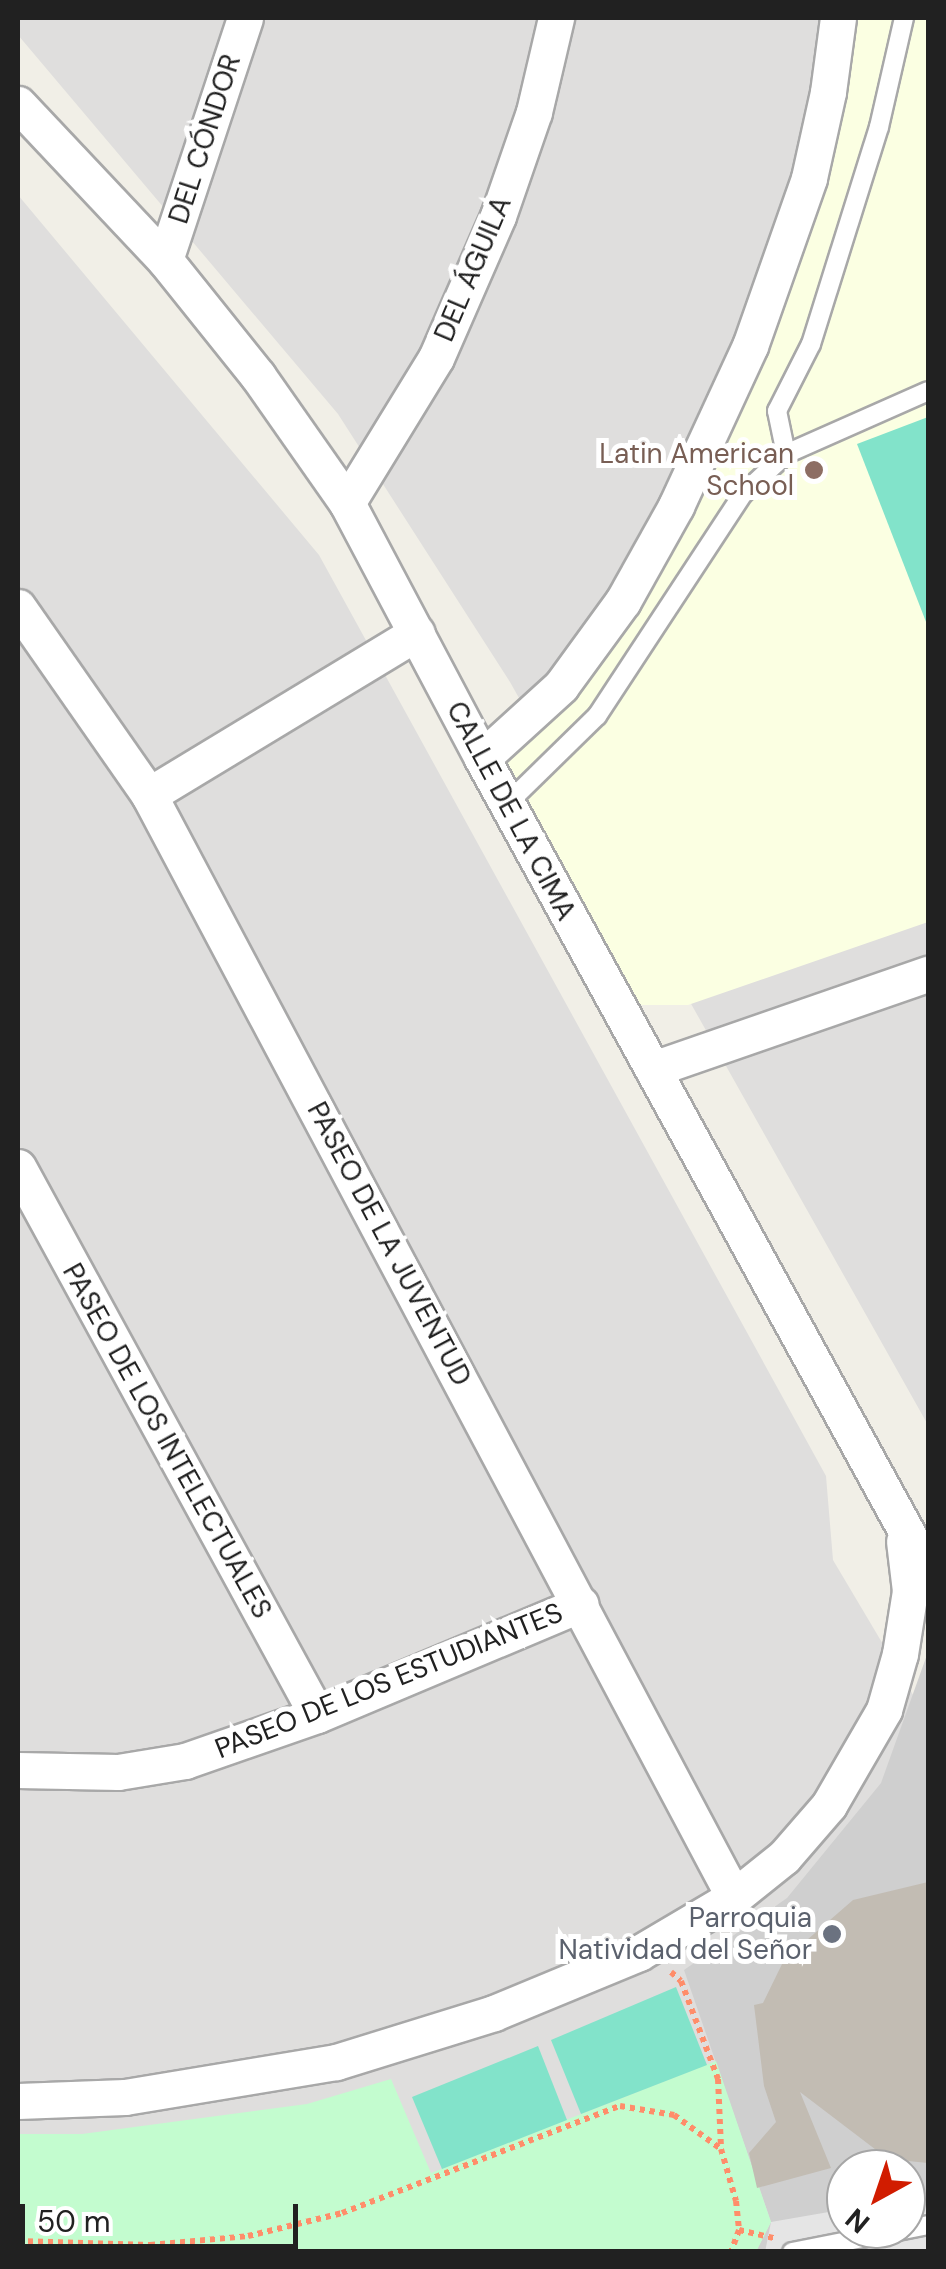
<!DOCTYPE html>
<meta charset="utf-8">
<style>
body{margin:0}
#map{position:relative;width:946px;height:2269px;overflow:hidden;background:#f1efe7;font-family:"DM Sans",sans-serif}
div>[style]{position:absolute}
.residential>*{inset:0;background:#dfdedd}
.education>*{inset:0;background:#fbffe2}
.religious>*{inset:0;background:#cfcfcf}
.park>*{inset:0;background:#c3fccf}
.pitch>*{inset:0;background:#82e3ca}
.parking>*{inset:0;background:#e5e5e5}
.building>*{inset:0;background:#c2bcb3}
.path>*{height:6px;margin-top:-3px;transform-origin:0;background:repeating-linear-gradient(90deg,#ff8d6a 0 5px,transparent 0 10px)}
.roads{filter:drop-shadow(2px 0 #a8a8a8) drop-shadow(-2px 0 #a8a8a8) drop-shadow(0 2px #a8a8a8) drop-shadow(0 -2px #a8a8a8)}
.lane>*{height:18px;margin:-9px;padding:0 9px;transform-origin:9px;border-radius:9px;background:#fff}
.street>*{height:35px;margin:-17.5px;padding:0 17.5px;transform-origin:17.5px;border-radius:17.5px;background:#fff}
.dots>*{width:28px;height:28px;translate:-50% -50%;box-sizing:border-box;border:5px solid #fff;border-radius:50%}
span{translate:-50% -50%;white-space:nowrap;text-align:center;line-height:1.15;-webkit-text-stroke:10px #fff;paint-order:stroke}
.street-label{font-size:28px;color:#212121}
.education-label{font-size:28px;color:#785e54}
.right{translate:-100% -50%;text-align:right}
.worship-label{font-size:28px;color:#5b616d}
.frame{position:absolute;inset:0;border:20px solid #212121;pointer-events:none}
.north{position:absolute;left:826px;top:2149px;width:100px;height:100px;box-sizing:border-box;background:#fff;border:2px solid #a6a6a6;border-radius:50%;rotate:220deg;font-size:28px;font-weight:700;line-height:40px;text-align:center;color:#212121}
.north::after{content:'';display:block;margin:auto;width:35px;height:45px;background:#d11c00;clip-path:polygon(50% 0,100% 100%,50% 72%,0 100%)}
.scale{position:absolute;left:20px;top:2204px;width:278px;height:45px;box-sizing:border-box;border:5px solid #212121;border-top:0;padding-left:12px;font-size:30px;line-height:35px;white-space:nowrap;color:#212121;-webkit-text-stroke:8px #fff;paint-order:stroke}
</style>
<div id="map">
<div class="residential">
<div style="clip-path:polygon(18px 18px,928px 18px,928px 1425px,510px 682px,338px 414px,18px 35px)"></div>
<div style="clip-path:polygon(evenodd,18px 195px,319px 555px,826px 1476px,833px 1560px,928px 1720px,928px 2251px,18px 2251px,18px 195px,846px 2169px,906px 2169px,906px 2229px,846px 2229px,846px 2169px)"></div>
</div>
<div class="education">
<div style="clip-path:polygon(844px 18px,928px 18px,928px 922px,688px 1005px,622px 1005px,488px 756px,548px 714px,748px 357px)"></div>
</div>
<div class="religious">
<div style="clip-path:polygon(evenodd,928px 1652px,928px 2251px,756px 2251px,771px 2222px,684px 1970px,787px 1898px,881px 1783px,928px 1652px,846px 2169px,906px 2169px,906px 2229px,846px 2229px,846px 2169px)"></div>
</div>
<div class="park">
<div style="clip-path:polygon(716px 2061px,771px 2222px,756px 2252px,18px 2251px,18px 2134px,82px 2134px,307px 2104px,391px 2079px,431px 2173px)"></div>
</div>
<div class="pitch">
<div style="clip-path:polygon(928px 417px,928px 627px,857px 444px)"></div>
<div style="clip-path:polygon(676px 1987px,707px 2065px,581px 2114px,551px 2040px)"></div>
<div style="clip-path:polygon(538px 2046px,567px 2120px,442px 2169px,412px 2097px)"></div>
</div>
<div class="parking">
<div style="clip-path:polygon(928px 2194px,928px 2251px,765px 2252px,771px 2222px,846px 2209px,846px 2229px,906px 2229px,906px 2198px)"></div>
</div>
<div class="building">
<div style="clip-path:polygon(928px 1882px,928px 2163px,888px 2159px,800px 2092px,831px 2168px,757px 2188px,749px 2153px,776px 2122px,764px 2086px,754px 2005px,763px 2003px,784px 1960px,853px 1900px)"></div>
</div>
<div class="path">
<div style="left:671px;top:1972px;width:13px;rotate:42deg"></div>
<div style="left:681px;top:1981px;width:105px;rotate:69.3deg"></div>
<div style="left:718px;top:2079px;width:69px;rotate:87.5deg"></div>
<div style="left:739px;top:2230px;width:36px;rotate:13deg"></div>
<div style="left:18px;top:2241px;width:132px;rotate:1.7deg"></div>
<div style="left:150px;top:2245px;width:98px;rotate:-5.2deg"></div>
<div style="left:248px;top:2236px;width:97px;rotate:-13.7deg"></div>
<div style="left:342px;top:2213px;width:298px;rotate:-21.1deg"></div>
<div style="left:620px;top:2106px;width:55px;rotate:9.5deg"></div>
<div style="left:674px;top:2115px;width:58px;rotate:35.9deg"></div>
<div style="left:721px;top:2149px;width:54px;rotate:73.9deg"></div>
<div style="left:736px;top:2201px;width:29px;rotate:84deg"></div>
<div style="left:739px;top:2230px;width:23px;rotate:110deg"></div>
</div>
<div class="roads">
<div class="lane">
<div style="left:786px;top:454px;width:44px;rotate:-101.8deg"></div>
<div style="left:777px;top:411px;width:75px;rotate:-63.1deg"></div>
<div style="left:811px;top:344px;width:227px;rotate:-72.6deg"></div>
<div style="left:879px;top:127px;width:112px;rotate:-77.1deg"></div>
<div style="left:507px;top:804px;width:126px;rotate:-44.4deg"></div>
<div style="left:597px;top:716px;width:266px;rotate:-56.7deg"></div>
<div style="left:743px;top:494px;width:59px;rotate:-42.9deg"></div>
<div style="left:786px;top:454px;width:155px;rotate:-23.9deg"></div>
<div style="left:792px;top:2252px;width:139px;rotate:-11.2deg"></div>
</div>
<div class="street">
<div style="left:18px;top:104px;width:214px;rotate:46.7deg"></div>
<div style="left:165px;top:260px;width:149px;rotate:51.3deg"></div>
<div style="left:258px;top:376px;width:155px;rotate:55deg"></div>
<div style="left:347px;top:503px;width:289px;rotate:62.1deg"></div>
<div style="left:482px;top:758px;width:927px;rotate:61.25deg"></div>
<div style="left:165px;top:260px;width:255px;rotate:-71.7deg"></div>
<div style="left:347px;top:503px;width:170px;rotate:-58.5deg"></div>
<div style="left:436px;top:358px;width:155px;rotate:-66.4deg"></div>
<div style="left:498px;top:216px;width:110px;rotate:-70.9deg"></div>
<div style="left:534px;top:112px;width:97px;rotate:-76.8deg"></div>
<div style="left:18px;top:607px;width:229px;rotate:55.1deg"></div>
<div style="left:149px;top:795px;width:1248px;rotate:62.04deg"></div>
<div style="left:482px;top:758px;width:107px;rotate:-42.3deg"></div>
<div style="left:561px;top:686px;width:105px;rotate:-53.9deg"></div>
<div style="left:623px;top:601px;width:109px;rotate:-60.8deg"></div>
<div style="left:676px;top:506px;width:176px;rotate:-65.2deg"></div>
<div style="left:750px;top:346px;width:178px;rotate:-70.6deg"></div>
<div style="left:809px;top:178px;width:88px;rotate:-77.5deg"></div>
<div style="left:828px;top:92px;width:75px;rotate:-82.3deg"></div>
<div style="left:149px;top:795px;width:313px;rotate:-31.2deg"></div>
<div style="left:653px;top:1069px;width:291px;rotate:-19.1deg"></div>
<div style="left:18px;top:1167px;width:624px;rotate:61.38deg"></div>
<div style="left:18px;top:1770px;width:100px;rotate:1.1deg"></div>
<div style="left:118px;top:1772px;width:68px;rotate:-9.3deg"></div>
<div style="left:185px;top:1761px;width:140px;rotate:-19.2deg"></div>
<div style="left:317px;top:1715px;width:286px;rotate:-22.8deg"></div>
<div style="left:18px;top:2101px;width:107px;rotate:-2.1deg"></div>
<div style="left:125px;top:2097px;width:214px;rotate:-9.4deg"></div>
<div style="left:336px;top:2062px;width:165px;rotate:-17.2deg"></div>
<div style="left:494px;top:2013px;width:157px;rotate:-22.5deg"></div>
<div style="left:639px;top:1953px;width:110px;rotate:-30.5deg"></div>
<div style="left:734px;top:1897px;width:64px;rotate:-38.7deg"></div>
<div style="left:784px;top:1857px;width:69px;rotate:-49.1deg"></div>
<div style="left:829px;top:1805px;width:110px;rotate:-59.9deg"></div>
<div style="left:884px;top:1710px;width:58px;rotate:-74.1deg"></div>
<div style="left:900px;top:1654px;width:64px;rotate:-81deg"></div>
<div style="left:910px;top:1591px;width:50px;rotate:-96.8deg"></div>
</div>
</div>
<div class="dots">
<div style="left:814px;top:470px;background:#8d6e63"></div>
<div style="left:832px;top:1934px;background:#6b7280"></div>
</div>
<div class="street-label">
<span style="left:205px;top:139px;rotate:-72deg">DEL CÓNDOR</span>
<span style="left:473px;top:269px;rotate:-67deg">DEL ÁGUILA</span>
<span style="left:511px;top:811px;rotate:62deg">CALLE DE LA CIMA</span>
<span style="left:389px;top:1244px;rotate:62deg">PASEO DE LA JUVENTUD</span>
<span style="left:167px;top:1441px;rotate:61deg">PASEO DE LOS INTELECTUALES</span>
<span style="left:389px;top:1681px;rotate:-22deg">PASEO DE LOS ESTUDIANTES</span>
</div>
<div class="education-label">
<span class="right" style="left:794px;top:470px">Latin American<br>School</span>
</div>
<div class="worship-label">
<span class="right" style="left:812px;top:1934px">Parroquia<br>Natividad del Señor</span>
</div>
<div class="frame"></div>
<div class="north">N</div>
<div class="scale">50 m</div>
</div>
